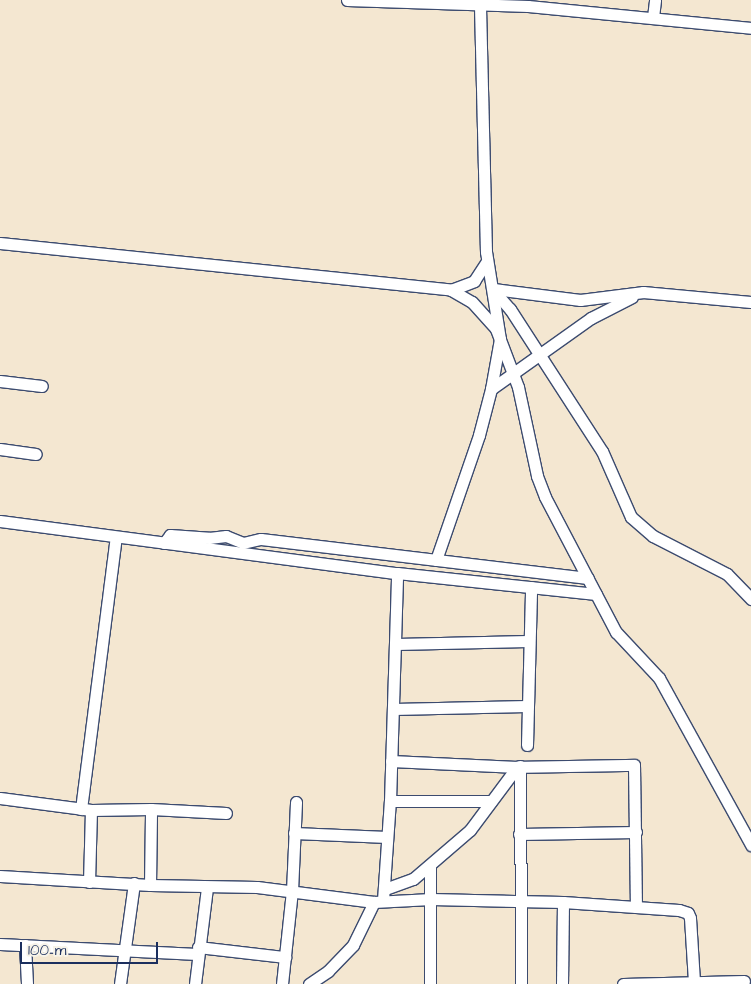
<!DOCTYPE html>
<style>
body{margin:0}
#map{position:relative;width:751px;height:984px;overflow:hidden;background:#f4e7d1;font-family:"Architects Daughter",sans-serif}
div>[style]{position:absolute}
.roads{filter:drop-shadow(1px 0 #3c4b6f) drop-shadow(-1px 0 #3c4b6f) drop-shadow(0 1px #3c4b6f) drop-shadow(0 -1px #3c4b6f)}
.minor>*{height:11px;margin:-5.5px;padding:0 5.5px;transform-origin:5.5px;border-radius:5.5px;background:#fff}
span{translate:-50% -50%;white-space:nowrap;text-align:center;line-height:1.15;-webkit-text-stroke:5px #f7f3e8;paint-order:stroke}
.scale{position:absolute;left:20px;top:942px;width:138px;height:22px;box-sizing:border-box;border:2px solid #1b2f5e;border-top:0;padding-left:6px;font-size:15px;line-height:18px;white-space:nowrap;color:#1b2f5e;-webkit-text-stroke:4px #f7f3e8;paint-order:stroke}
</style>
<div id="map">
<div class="roads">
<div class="minor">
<div style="left:347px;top:0;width:181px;rotate:1.9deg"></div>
<div style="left:528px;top:6px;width:224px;rotate:5.6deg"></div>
<div style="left:653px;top:17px;width:17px;rotate:-83deg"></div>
<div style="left:0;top:243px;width:453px;rotate:5.9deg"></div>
<div style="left:451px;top:290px;width:25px;rotate:-21deg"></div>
<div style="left:474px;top:281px;width:24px;rotate:-57deg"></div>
<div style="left:494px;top:289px;width:87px;rotate:7.3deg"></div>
<div style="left:580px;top:300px;width:64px;rotate:-7.2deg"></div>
<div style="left:643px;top:292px;width:108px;rotate:5.3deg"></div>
<div style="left:451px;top:290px;width:24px;rotate:30deg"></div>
<div style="left:472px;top:302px;width:36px;rotate:48deg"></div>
<div style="left:496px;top:329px;width:62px;rotate:69.2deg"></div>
<div style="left:518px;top:387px;width:91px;rotate:77.9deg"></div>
<div style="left:537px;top:476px;width:22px;rotate:69deg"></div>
<div style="left:545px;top:497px;width:153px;rotate:62.3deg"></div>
<div style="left:616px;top:632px;width:63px;rotate:46.9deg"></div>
<div style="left:659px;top:678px;width:191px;rotate:61.1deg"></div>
<div style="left:495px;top:292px;width:23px;rotate:49deg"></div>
<div style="left:510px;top:309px;width:169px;rotate:57.1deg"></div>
<div style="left:602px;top:451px;width:72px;rotate:66.3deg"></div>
<div style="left:631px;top:517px;width:29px;rotate:41deg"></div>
<div style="left:653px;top:536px;width:83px;rotate:27.2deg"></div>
<div style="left:727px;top:574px;width:35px;rotate:46deg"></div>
<div style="left:0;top:381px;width:42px;rotate:6.8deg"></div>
<div style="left:491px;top:389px;width:123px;rotate:-35.4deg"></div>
<div style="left:591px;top:318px;width:46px;rotate:-27.1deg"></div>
<div style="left:0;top:449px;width:36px;rotate:8deg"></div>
<div style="left:0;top:521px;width:400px;rotate:7.5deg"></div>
<div style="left:397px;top:573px;width:200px;rotate:6deg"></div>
<div style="left:164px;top:543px;width:10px;rotate:-53deg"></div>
<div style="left:170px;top:535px;width:39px;rotate:4deg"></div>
<div style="left:209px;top:538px;width:17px;rotate:-7deg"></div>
<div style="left:226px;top:536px;width:18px;rotate:22deg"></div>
<div style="left:243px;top:543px;width:18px;rotate:-13deg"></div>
<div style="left:261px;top:539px;width:329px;rotate:6.8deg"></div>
<div style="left:436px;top:560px;width:132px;rotate:-71deg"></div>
<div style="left:479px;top:435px;width:48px;rotate:-75.4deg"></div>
<div style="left:491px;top:389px;width:51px;rotate:-79.8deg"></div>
<div style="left:500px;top:339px;width:88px;rotate:-99.1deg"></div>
<div style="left:486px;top:252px;width:247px;rotate:-91.4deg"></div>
<div style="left:396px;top:644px;width:132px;rotate:-1.3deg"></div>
<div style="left:393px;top:709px;width:134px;rotate:-1.3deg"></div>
<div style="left:527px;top:745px;width:158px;rotate:-88.5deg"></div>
<div style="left:391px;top:761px;width:126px;rotate:2.7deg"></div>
<div style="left:517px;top:767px;width:117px;rotate:-1deg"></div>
<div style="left:634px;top:765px;width:142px;rotate:89.2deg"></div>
<div style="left:520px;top:766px;width:218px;rotate:89.7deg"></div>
<div style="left:0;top:798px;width:92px;rotate:7.5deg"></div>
<div style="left:91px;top:810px;width:60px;rotate:-1deg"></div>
<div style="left:151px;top:809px;width:75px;rotate:3.1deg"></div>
<div style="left:390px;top:801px;width:101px"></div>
<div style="left:81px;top:809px;width:274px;rotate:-82.7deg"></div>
<div style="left:294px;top:833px;width:93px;rotate:2.5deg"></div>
<div style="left:519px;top:834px;width:117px;rotate:-1deg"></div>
<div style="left:0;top:876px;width:150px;rotate:3.4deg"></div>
<div style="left:150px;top:885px;width:107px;rotate:1.1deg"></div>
<div style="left:257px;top:887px;width:118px;rotate:7.3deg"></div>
<div style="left:374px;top:902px;width:57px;rotate:-3deg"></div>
<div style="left:431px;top:899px;width:132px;rotate:1.3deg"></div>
<div style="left:563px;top:902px;width:116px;rotate:3.9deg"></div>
<div style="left:679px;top:910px;width:9px;rotate:18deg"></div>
<div style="left:688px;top:913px;width:5px;rotate:68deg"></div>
<div style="left:690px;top:918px;width:64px;rotate:86.4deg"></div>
<div style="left:89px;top:882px;width:72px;rotate:-88.4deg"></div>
<div style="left:150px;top:885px;width:76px;rotate:-89.2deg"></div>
<div style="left:385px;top:889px;width:30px;rotate:-20deg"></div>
<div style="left:413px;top:879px;width:75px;rotate:-40.7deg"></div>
<div style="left:470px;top:830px;width:79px;rotate:-53.3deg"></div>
<div style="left:383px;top:900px;width:99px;rotate:-86deg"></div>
<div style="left:390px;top:801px;width:228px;rotate:-88.2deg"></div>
<div style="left:0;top:944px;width:197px;rotate:2.9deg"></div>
<div style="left:25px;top:945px;width:39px;rotate:87deg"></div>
<div style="left:198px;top:947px;width:88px;rotate:6.6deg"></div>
<div style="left:120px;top:984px;width:102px;rotate:-82.1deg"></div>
<div style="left:195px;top:984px;width:98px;rotate:-82.9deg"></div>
<div style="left:282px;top:984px;width:94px;rotate:-83.9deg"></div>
<div style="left:292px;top:891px;width:89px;rotate:-87.4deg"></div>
<div style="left:309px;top:984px;width:23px;rotate:-34deg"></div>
<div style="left:328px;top:971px;width:36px;rotate:-46deg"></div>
<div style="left:353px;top:945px;width:48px;rotate:-64deg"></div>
<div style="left:430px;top:984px;width:118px;rotate:-90deg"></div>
<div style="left:562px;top:984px;width:82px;rotate:-89.3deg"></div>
<div style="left:623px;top:984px;width:121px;rotate:-1.4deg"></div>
</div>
</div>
<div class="scale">100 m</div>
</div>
